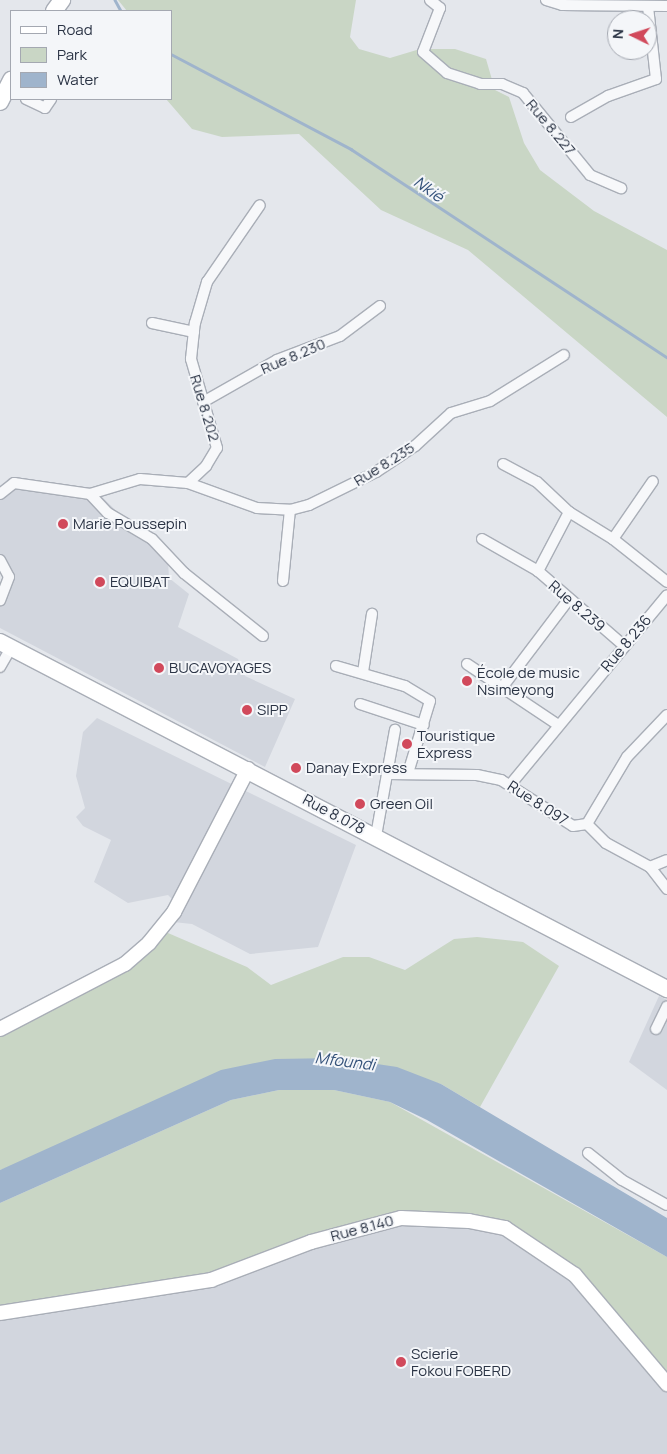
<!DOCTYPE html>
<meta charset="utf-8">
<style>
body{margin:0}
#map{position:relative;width:667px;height:1454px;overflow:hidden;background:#e4e7ec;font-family:Manrope,sans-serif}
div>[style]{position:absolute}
.built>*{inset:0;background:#d2d6de}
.green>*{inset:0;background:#c9d6c5}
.water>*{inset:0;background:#9fb4cc}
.stream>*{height:2.5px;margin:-1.25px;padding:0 1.25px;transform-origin:1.25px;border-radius:1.25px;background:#9fb4cc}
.roads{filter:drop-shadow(1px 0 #a9aeb7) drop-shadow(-1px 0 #a9aeb7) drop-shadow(0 1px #a9aeb7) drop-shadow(0 -1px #a9aeb7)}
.minor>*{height:10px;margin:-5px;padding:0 5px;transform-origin:5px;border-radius:5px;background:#f7f8fa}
.secondary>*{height:14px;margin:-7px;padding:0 7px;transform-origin:7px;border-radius:7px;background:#fff}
.trunk>*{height:16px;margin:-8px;padding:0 8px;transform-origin:8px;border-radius:8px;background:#fff}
.dots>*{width:14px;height:14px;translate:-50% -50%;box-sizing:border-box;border:2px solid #f4f6f9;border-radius:50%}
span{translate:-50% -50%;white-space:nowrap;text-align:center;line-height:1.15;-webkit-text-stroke:4px #f4f6f9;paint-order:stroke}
.street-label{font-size:15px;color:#2b3445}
.poi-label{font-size:15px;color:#2b3445}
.left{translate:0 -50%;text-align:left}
.water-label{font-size:16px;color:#34527a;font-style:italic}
.legend{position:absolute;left:10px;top:10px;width:162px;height:90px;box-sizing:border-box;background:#f4f6f9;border:1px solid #a4a8b1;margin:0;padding:6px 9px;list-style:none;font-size:15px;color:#2b3445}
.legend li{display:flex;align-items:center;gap:10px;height:25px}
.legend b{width:25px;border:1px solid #a4a8b1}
.north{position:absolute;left:607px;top:10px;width:50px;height:50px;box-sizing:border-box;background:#f4f6f9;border:1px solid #a4a8b1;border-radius:50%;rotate:274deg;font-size:14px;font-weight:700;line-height:20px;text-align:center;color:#2b3445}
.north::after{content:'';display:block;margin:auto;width:18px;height:22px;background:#d1495b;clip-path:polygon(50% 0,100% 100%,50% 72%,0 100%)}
</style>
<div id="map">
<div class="built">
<div style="clip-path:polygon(9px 478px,101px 496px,168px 561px,169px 578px,189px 594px,178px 627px,238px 659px,245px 676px,295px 699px,265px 767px,0 628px,0 586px,5px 574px,0 564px,0 488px)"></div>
<div style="clip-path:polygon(97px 718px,356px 845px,318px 947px,250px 954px,192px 924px,173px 922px,172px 899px,168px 895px,128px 903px,94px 882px,111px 840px,83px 826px,76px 817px,85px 808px,76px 776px,83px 732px)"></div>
<div style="clip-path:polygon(659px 996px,667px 1000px,667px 1090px,629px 1062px)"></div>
<div style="clip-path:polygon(372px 1224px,505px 1228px,575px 1275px,667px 1382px,667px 1454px,0 1454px,0 1313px)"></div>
</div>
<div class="green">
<div style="clip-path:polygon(118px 0,356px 0,350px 37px,359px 49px,390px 58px,420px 49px,455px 49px,486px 59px,495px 90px,509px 97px,524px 143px,540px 170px,594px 211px,667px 250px,667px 417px,468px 250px,381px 210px,299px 134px,222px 137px,192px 129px,166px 99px,171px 99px,171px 11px,127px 11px)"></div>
<div style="clip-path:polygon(161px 930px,247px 967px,271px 985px,343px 957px,369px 957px,405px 970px,454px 939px,477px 937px,523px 942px,559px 966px,480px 1107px,441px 1084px,337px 1058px,0 1170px,0 1026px,90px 984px)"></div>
<div style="clip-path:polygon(279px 1090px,334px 1090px,390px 1102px,667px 1257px,667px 1382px,604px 1307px,505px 1228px,401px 1218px,211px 1280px,0 1313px,0 1203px,231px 1100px)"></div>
</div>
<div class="water">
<div style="clip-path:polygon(337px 1058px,397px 1067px,441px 1084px,667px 1218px,667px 1257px,427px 1120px,390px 1102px,334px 1090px,279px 1090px,231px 1100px,0 1203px,0 1170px,221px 1070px,275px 1059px)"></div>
</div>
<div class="stream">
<div style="left:115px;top:0;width:13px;rotate:61deg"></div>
<div style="left:171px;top:54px;width:204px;rotate:27.8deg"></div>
<div style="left:351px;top:149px;width:378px;rotate:33.4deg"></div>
</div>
<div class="roads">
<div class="minor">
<div style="left:430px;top:0;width:13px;rotate:39deg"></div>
<div style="left:440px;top:8px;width:47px;rotate:111.1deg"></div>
<div style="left:423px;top:52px;width:32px;rotate:41deg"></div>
<div style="left:447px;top:73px;width:35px;rotate:18deg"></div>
<div style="left:480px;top:84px;width:22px"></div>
<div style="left:502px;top:84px;width:23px;rotate:23deg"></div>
<div style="left:523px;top:93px;width:106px;rotate:50.7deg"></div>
<div style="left:590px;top:175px;width:34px;rotate:23deg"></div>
<div style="left:546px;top:0;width:17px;rotate:17deg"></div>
<div style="left:562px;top:5px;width:105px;rotate:0.5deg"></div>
<div style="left:26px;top:99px;width:21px;rotate:25deg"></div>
<div style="left:45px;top:108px;width:11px;rotate:-56deg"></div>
<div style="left:571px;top:117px;width:43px;rotate:-29.6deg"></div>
<div style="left:608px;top:96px;width:51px;rotate:-19.5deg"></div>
<div style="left:656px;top:79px;width:73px;rotate:-96.3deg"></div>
<div style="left:152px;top:323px;width:43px;rotate:12.1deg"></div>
<div style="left:203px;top:402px;width:85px;rotate:-29.6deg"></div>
<div style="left:277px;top:360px;width:67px;rotate:-20.9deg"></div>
<div style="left:340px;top:336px;width:50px;rotate:-36.9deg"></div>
<div style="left:503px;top:464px;width:38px;rotate:28deg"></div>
<div style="left:537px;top:482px;width:44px;rotate:43.2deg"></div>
<div style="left:569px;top:512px;width:52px;rotate:31.5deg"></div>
<div style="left:613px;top:539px;width:69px;rotate:38.5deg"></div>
<div style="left:188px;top:483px;width:73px;rotate:19.9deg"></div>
<div style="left:257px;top:508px;width:33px;rotate:3deg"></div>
<div style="left:290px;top:510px;width:20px;rotate:-15deg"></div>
<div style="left:309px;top:505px;width:75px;rotate:-26.2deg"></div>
<div style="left:376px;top:472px;width:47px;rotate:-33.7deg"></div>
<div style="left:415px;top:446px;width:49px;rotate:-42.5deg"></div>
<div style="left:451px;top:413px;width:41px;rotate:-17.1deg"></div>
<div style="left:490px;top:401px;width:87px;rotate:-31.9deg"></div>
<div style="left:0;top:494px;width:18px;rotate:-38deg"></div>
<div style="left:14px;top:483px;width:77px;rotate:8.2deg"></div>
<div style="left:90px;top:494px;width:52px;rotate:-16.7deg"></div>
<div style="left:140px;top:479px;width:48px;rotate:4.8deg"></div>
<div style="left:188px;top:483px;width:25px;rotate:-43deg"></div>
<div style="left:206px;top:466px;width:21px;rotate:-59deg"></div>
<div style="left:217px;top:448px;width:93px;rotate:-106.3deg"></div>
<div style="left:191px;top:359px;width:36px;rotate:-84deg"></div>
<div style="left:195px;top:323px;width:43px;rotate:-73.7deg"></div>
<div style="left:207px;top:282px;width:93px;rotate:-55.5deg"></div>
<div style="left:90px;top:494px;width:26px;rotate:47deg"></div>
<div style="left:108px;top:513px;width:51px;rotate:30.6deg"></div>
<div style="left:152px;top:539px;width:47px;rotate:46.7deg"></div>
<div style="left:184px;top:573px;width:101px;rotate:38.6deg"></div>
<div style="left:569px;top:512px;width:67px;rotate:117.7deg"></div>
<div style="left:538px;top:571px;width:111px;rotate:41deg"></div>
<div style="left:482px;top:539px;width:64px;rotate:29.7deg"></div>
<div style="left:613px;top:539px;width:70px;rotate:-55.4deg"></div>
<div style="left:0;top:560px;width:19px;rotate:62deg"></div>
<div style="left:9px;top:577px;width:25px;rotate:111deg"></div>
<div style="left:283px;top:581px;width:71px;rotate:-84.4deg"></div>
<div style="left:467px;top:664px;width:110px;rotate:33.8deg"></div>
<div style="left:336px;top:666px;width:72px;rotate:16.2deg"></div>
<div style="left:405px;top:686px;width:29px;rotate:31deg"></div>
<div style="left:430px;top:701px;width:75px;rotate:107deg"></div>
<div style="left:0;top:667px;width:22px;rotate:-60deg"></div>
<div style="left:363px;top:672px;width:59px;rotate:-81.2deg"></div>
<div style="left:504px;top:685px;width:108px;rotate:-52.9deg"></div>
<div style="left:360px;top:704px;width:67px;rotate:18.2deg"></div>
<div style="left:387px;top:774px;width:45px;rotate:-79.7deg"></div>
<div style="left:510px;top:785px;width:246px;rotate:-50.4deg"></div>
<div style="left:587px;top:824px;width:78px;rotate:-59.2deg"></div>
<div style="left:627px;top:757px;width:58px;rotate:-46.4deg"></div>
<div style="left:376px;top:836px;width:63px;rotate:-79.9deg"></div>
<div style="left:387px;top:774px;width:90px;rotate:0.6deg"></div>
<div style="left:477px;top:775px;width:25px;rotate:12deg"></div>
<div style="left:501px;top:780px;width:85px;rotate:32.6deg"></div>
<div style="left:573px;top:826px;width:14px;rotate:-8deg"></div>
<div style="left:587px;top:824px;width:27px;rotate:45deg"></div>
<div style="left:606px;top:843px;width:50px;rotate:28.6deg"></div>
<div style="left:650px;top:867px;width:28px;rotate:52deg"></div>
<div style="left:650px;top:867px;width:18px;rotate:-22deg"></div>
<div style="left:656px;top:1029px;width:25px;rotate:-64deg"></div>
<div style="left:588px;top:1153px;width:43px;rotate:38.5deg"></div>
<div style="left:622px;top:1180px;width:51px;rotate:29.1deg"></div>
</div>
<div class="secondary">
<div style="left:0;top:1029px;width:141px;rotate:-27.5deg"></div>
<div style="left:125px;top:964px;width:32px;rotate:-41deg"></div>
<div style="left:149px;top:943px;width:40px;rotate:-51deg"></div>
<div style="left:174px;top:912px;width:161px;rotate:-62.6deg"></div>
<div style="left:0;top:1313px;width:214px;rotate:-8.9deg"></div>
<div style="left:211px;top:1280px;width:107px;rotate:-20.8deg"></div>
<div style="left:311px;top:1242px;width:93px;rotate:-14.9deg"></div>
<div style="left:401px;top:1218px;width:68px;rotate:2.5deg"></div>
<div style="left:469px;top:1221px;width:37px;rotate:11deg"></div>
<div style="left:505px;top:1228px;width:84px;rotate:33.9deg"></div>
<div style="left:575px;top:1275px;width:143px;rotate:49.8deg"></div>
</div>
<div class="trunk">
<div style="left:54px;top:11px;width:14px;rotate:-54deg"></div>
<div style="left:0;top:102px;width:25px;rotate:-63deg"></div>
<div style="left:0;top:642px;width:752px;rotate:27.49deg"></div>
</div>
</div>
<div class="dots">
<div style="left:63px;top:524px;background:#d1495b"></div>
<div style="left:100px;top:582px;background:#d1495b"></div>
<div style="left:159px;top:668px;background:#d1495b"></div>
<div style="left:467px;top:681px;background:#d1495b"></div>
<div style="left:247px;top:710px;background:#d1495b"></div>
<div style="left:407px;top:744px;background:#d1495b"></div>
<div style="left:296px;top:768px;background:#d1495b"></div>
<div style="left:360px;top:804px;background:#d1495b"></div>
<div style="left:401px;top:1362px;background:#d1495b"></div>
</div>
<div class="street-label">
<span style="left:551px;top:127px;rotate:50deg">Rue 8.227</span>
<span style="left:293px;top:356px;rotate:-23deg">Rue 8.230</span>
<span style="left:205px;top:408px;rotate:73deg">Rue 8.202</span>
<span style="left:384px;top:464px;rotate:-32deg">Rue 8.235</span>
<span style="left:577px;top:606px;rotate:41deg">Rue 8.239</span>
<span style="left:626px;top:643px;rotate:-50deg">Rue 8.236</span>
<span style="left:538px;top:803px;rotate:33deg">Rue 8.097</span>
<span style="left:334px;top:814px;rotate:28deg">Rue 8.078</span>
<span style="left:362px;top:1228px;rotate:-15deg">Rue 8.140</span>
</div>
<div class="poi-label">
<span class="left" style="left:73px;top:524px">Marie Poussepin</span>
<span class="left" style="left:110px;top:582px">EQUIBAT</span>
<span class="left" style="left:169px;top:668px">BUCAVOYAGES</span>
<span class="left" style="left:477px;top:681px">École de music<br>Nsimeyong</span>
<span class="left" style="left:257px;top:710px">SIPP</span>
<span class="left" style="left:417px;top:744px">Touristique<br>Express</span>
<span class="left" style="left:306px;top:768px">Danay Express</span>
<span class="left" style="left:370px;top:804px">Green Oil</span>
<span class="left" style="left:411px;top:1362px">Scierie<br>Fokou FOBERD</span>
</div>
<div class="water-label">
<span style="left:429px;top:189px;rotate:35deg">Nkié</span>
<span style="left:345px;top:1061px;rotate:7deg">Mfoundi</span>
</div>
<ul class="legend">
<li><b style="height:6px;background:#fff"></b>Road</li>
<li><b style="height:14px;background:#c9d6c5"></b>Park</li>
<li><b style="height:14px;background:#9fb4cc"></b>Water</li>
</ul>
<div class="north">N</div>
</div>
